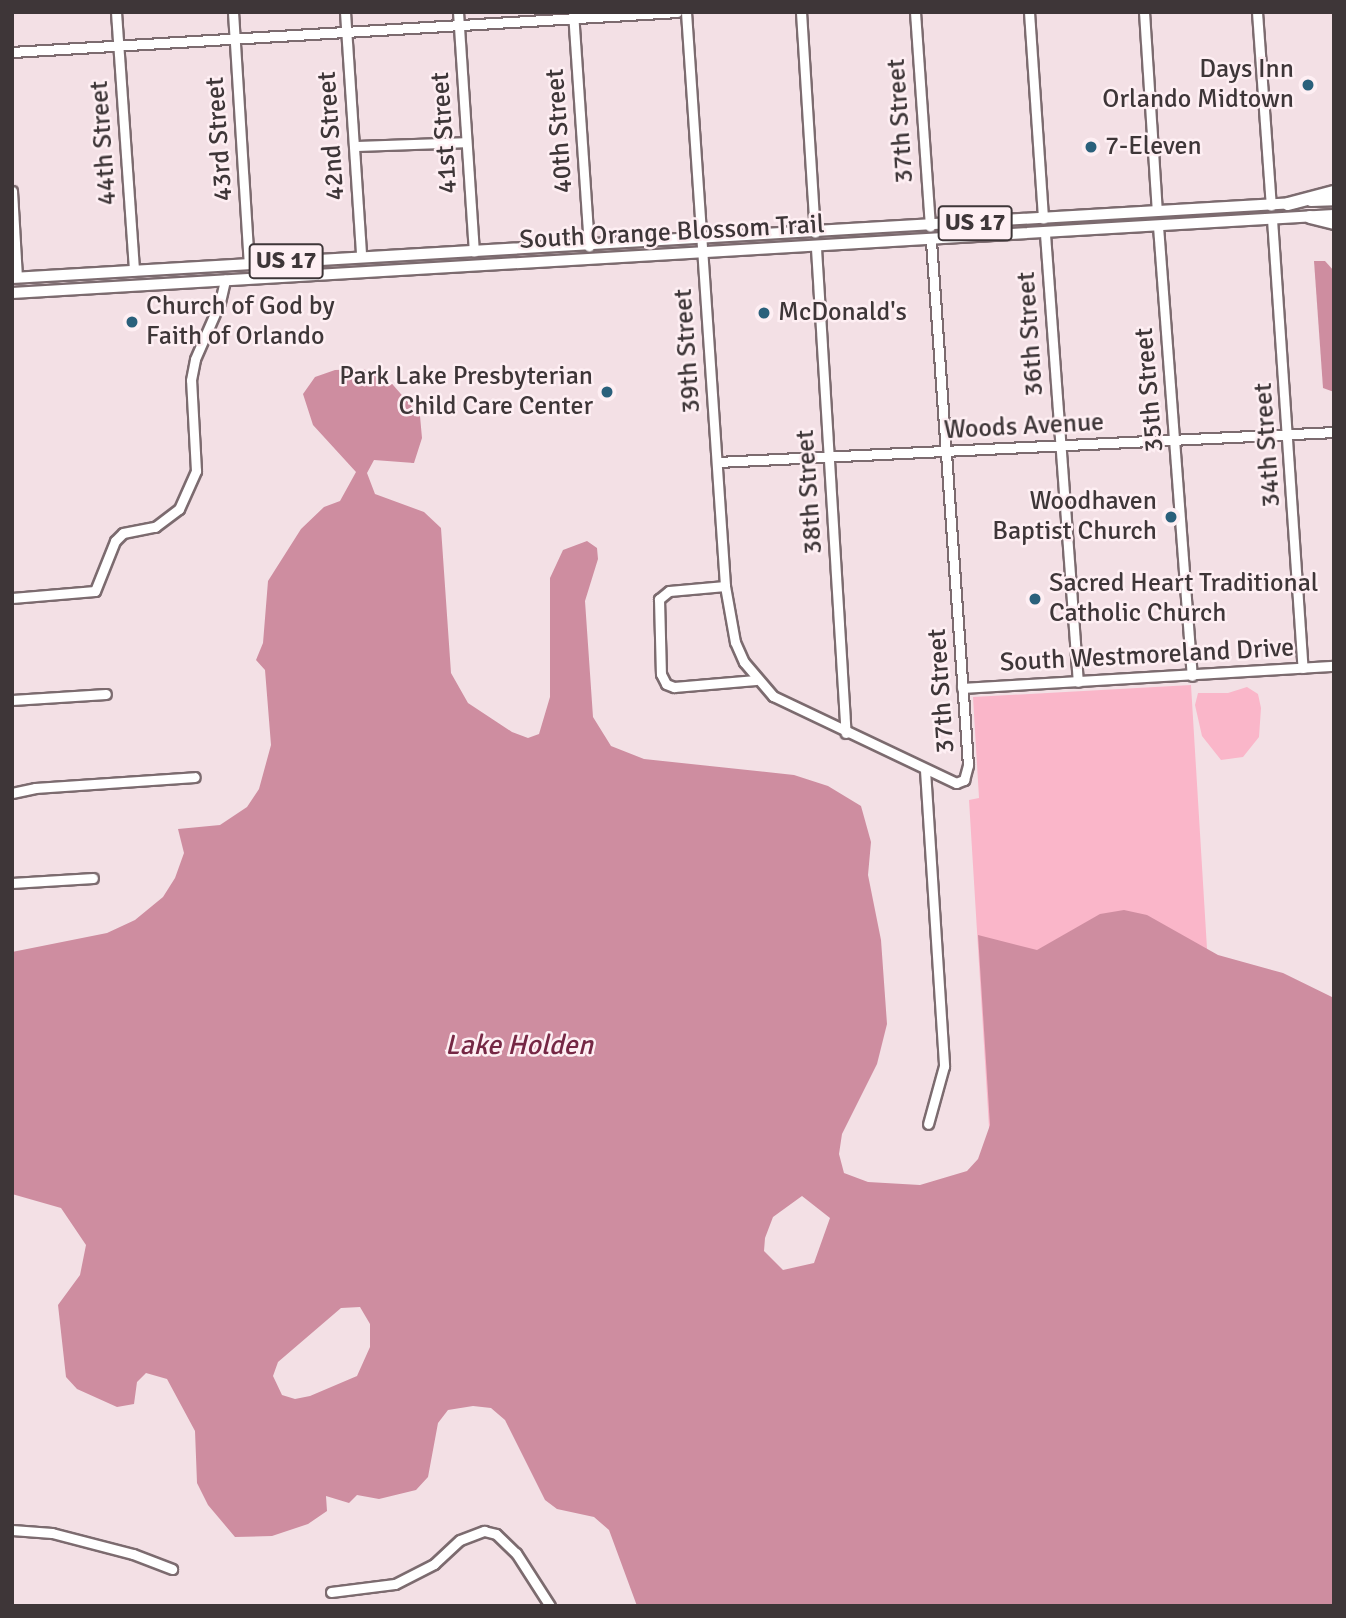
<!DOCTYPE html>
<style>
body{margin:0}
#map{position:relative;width:1346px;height:1618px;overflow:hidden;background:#f3e0e5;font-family:Signika,sans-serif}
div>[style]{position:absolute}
.green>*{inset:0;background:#fab6c9}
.water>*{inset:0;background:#ce8da0}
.roads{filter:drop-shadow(2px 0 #7c6b6f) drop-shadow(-2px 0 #7c6b6f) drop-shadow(0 2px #7c6b6f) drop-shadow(0 -2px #7c6b6f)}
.minor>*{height:9px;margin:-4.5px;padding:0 4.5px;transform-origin:4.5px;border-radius:4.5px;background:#fff}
.major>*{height:10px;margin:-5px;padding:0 5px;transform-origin:5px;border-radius:5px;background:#fff}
.highway>*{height:12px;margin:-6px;padding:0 6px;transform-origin:6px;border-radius:6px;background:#fff}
.dots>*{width:19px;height:19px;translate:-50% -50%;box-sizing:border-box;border:4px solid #feeff3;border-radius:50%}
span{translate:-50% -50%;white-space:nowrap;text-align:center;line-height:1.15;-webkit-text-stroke:5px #feeff3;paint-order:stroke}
.shield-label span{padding:2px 5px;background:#feeff3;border:2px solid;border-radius:5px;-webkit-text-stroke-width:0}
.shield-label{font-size:24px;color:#3e3638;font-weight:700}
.poi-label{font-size:26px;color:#3e3638}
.right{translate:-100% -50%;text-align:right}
.left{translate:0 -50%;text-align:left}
.street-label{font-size:26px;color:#3e3638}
.water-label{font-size:28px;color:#752744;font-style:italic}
.frame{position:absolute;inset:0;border:14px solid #3e3638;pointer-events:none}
</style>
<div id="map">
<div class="green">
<div style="clip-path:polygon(1191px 685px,1218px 1130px,990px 1144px,969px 800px,979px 798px,973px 697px)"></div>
<div style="clip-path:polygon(1247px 687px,1258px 694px,1261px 708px,1259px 737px,1243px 757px,1221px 760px,1202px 736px,1195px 705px,1198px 693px,1228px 693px)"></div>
</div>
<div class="water">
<div style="clip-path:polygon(1314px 261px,1325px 261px,1334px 271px,1334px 392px,1323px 388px)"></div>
<div style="clip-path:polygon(evenodd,363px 369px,387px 378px,420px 416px,422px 438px,414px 463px,374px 460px,367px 473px,375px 494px,424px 512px,441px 528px,451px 673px,468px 703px,512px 732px,528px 738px,539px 734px,550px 697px,550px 578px,563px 550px,587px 541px,597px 548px,598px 559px,585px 601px,593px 717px,611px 746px,644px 759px,794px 775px,828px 786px,861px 806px,871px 842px,868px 875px,881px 940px,887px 1024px,877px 1064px,842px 1134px,839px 1154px,844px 1173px,868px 1182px,920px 1185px,967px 1171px,978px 1159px,990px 1125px,978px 935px,1037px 950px,1100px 914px,1124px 910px,1147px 915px,1218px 955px,1283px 973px,1334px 998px,1334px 1606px,637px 1606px,609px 1530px,594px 1517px,557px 1509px,545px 1500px,505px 1420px,491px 1408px,473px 1406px,448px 1410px,438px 1423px,428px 1477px,416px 1490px,379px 1499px,357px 1495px,349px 1503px,326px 1496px,327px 1511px,308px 1524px,272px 1536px,235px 1537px,208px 1505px,197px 1483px,195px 1431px,167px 1379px,146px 1373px,137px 1382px,134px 1404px,117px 1407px,77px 1389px,66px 1377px,58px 1305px,80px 1275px,86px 1245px,61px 1208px,12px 1194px,12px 952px,107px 933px,135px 920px,163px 897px,175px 878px,184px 853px,178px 829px,220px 825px,247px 807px,259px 789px,271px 745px,265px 670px,256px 660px,263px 643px,268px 581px,301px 529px,324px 507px,340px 501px,356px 472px,313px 425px,303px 394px,315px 377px,335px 370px,363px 369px,802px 1196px,830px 1218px,814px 1263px,783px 1270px,764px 1251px,765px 1238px,773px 1217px,802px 1196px,363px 369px,360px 1307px,370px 1324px,370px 1347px,357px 1376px,310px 1396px,295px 1399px,282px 1395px,273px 1376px,278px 1362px,341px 1308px,360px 1307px)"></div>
</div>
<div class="roads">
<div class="minor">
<div style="left:116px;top:12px;width:259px;rotate:86deg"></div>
<div style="left:233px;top:12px;width:252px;rotate:86.4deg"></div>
<div style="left:345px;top:12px;width:245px;rotate:86.2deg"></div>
<div style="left:458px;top:12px;width:240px;rotate:86.2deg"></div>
<div style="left:573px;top:12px;width:235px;rotate:86.1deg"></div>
<div style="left:686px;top:12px;width:575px;rotate:86.11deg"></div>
<div style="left:725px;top:586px;width:57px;rotate:79.9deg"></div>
<div style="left:735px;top:642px;width:22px;rotate:66deg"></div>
<div style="left:744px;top:662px;width:45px;rotate:49.5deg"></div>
<div style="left:773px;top:696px;width:203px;rotate:25.4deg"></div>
<div style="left:956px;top:783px;width:9px;rotate:-21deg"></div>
<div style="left:964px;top:780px;width:16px;rotate:-75deg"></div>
<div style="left:968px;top:765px;width:525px;rotate:-94.04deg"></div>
<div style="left:801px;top:12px;width:221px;rotate:86.4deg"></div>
<div style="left:915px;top:12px;width:215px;rotate:86deg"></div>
<div style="left:1029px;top:12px;width:207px;rotate:86.1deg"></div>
<div style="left:1144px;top:12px;width:199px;rotate:86.3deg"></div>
<div style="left:1257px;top:12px;width:194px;rotate:85.9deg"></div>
<div style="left:12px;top:52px;width:666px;rotate:-3.44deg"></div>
<div style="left:354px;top:146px;width:112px;rotate:-2deg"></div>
<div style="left:12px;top:191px;width:86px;rotate:86.7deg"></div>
<div style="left:1272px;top:219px;width:450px;rotate:86.1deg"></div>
<div style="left:1158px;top:226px;width:451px;rotate:85.7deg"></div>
<div style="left:1045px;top:234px;width:449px;rotate:85.8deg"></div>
<div style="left:816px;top:248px;width:486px;rotate:86.5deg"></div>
<div style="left:717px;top:462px;width:618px;rotate:-2.78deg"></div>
<div style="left:725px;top:586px;width:56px;rotate:174.9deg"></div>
<div style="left:669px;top:591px;width:13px;rotate:141deg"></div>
<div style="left:659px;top:599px;width:75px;rotate:88.5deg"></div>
<div style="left:661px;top:674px;width:11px;rotate:63deg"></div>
<div style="left:666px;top:684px;width:9px;rotate:21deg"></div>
<div style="left:674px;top:687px;width:82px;rotate:-4.9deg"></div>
<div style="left:12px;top:598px;width:83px;rotate:-4.8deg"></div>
<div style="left:95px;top:591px;width:54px;rotate:-68.2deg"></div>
<div style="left:115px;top:541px;width:11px;rotate:-45deg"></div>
<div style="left:123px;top:533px;width:33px;rotate:-11deg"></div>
<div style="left:155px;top:527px;width:30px;rotate:-37deg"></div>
<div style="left:179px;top:509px;width:42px;rotate:-65.9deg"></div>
<div style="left:196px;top:471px;width:91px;rotate:-93.1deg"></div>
<div style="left:191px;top:380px;width:21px;rotate:-79deg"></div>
<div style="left:195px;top:359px;width:62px;rotate:-66.3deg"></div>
<div style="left:220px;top:302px;width:23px;rotate:-77deg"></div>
<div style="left:962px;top:688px;width:373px;rotate:-3.4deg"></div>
<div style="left:12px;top:700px;width:94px;rotate:-3.7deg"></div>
<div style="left:925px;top:770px;width:297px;rotate:86.3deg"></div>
<div style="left:944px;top:1066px;width:60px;rotate:105.4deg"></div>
<div style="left:12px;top:793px;width:24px;rotate:-12deg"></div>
<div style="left:35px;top:788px;width:160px;rotate:-3.9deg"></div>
<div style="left:12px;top:883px;width:81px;rotate:-3.5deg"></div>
<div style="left:12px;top:1530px;width:40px;rotate:4.3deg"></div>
<div style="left:52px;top:1533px;width:84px;rotate:14.5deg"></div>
<div style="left:133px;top:1554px;width:42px;rotate:21deg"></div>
<div style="left:331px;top:1592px;width:64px;rotate:-7.1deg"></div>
<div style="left:395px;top:1584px;width:44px;rotate:-27.1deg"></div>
<div style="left:434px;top:1564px;width:35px;rotate:-43deg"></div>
<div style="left:460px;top:1540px;width:26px;rotate:-21deg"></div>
<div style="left:484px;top:1531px;width:12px;rotate:14deg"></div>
<div style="left:496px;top:1534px;width:28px;rotate:44deg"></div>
<div style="left:516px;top:1553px;width:63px;rotate:57.3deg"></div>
</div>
<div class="major">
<div style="left:1311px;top:201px;width:23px;rotate:-2deg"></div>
<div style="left:12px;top:278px;width:1285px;rotate:-3.35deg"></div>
<div style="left:12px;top:293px;width:1324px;rotate:-3.38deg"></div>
</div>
<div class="highway">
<div style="left:1288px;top:204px;width:48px;rotate:-14.6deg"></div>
<div style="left:1310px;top:217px;width:25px;rotate:14deg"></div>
</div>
</div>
<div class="dots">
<div style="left:1308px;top:85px;background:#2a607b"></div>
<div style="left:1091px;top:147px;background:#2a607b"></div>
<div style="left:764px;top:313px;background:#2a607b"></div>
<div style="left:132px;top:322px;background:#2a607b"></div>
<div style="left:607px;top:392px;background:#2a607b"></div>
<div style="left:1171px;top:517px;background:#2a607b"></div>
<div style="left:1035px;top:599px;background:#2a607b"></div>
</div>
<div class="shield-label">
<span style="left:975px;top:223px">US 17</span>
<span style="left:286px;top:261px">US 17</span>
</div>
<div class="poi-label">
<span class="right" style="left:1294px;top:85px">Days Inn<br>Orlando Midtown</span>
<span class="left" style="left:1105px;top:147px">7-Eleven</span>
<span class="left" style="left:146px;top:322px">Church of God by<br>Faith of Orlando</span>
<span class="left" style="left:778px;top:313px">McDonald's</span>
<span class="right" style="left:593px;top:392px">Park Lake Presbyterian<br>Child Care Center</span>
<span class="right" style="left:1157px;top:517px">Woodhaven<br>Baptist Church</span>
<span class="left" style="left:1049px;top:599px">Sacred Heart Traditional<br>Catholic Church</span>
</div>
<div class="street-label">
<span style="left:901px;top:121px;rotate:-94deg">37th Street</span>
<span style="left:560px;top:131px;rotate:-94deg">40th Street</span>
<span style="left:445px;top:133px;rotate:-94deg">41st Street</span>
<span style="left:332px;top:136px;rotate:-94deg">42nd Street</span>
<span style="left:220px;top:139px;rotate:-94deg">43rd Street</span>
<span style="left:104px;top:143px;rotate:-94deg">44th Street</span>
<span style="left:672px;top:233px;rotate:-3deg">South Orange Blossom Trail</span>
<span style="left:1031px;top:334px;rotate:-94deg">36th Street</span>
<span style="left:688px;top:351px;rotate:-94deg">39th Street</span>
<span style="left:1150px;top:390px;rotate:-95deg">35th Street</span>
<span style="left:1024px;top:427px;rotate:-3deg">Woods Avenue</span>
<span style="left:1268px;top:445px;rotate:-94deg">34th Street</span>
<span style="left:810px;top:492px;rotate:-94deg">38th Street</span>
<span style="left:1147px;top:656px;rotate:-3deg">South Westmoreland Drive</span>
<span style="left:942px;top:691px;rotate:-94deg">37th Street</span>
</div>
<div class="water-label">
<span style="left:519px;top:1045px">Lake Holden</span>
</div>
<div class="frame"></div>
</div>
